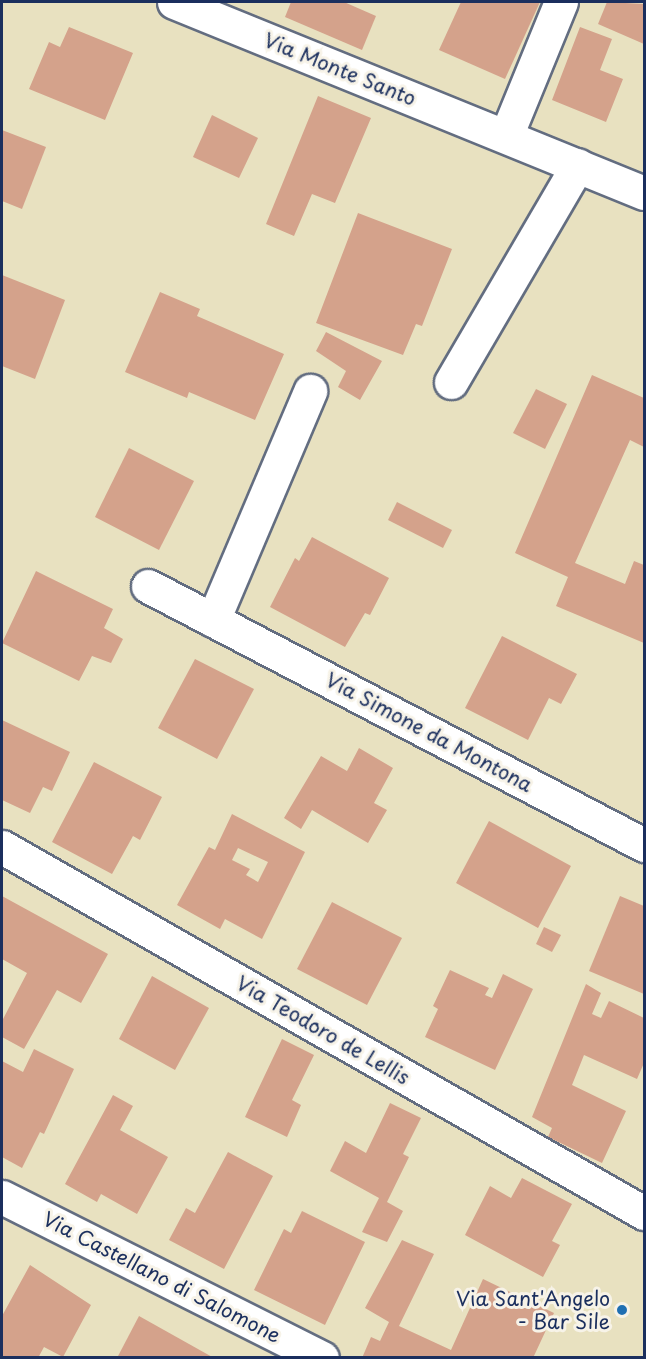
<!DOCTYPE html>
<style>
body{margin:0}
#map{position:relative;width:646px;height:1359px;overflow:hidden;background:#e8e1c0;font-family:"Playpen Sans",sans-serif}
div>[style]{position:absolute}
.building>*{inset:0;background:#d4a28b}
.roads{filter:drop-shadow(2px 0 #636d80) drop-shadow(-2px 0 #636d80) drop-shadow(0 2px #636d80) drop-shadow(0 -2px #636d80)}
.minor>*{height:33px;margin:-16.5px;padding:0 16.5px;transform-origin:16.5px;border-radius:16.5px;background:#fff}
.dots>*{width:16px;height:16px;translate:-50% -50%;box-sizing:border-box;border:3px solid #f7f3e8;border-radius:50%}
span{translate:-50% -50%;white-space:nowrap;text-align:center;line-height:1.15;-webkit-text-stroke:6px #f7f3e8;paint-order:stroke}
.street-label{font-size:20px;color:#1b2f5e}
.poi-label{font-size:20px;color:#1b2f5e}
.right{translate:-100% -50%;text-align:right}
.frame{position:absolute;inset:0;border:3px solid #1b2f5e;pointer-events:none}
</style>
<div id="map">
<div class="building">
<div style="clip-path:polygon(291px 2px,344px 2px,376px 16px,362px 50px,285px 17px)"></div>
<div style="clip-path:polygon(461px 2px,540px 2px,505px 79px,439px 50px)"></div>
<div style="clip-path:polygon(607px 2px,644px 4px,644px 44px,598px 24px)"></div>
<div style="clip-path:polygon(69px 27px,133px 53px,105px 120px,29px 89px,49px 42px,60px 47px)"></div>
<div style="clip-path:polygon(580px 27px,612px 39px,600px 70px,623px 79px,606px 122px,552px 100px)"></div>
<div style="clip-path:polygon(318px 96px,371px 118px,335px 203px,312px 194px,294px 236px,266px 224px)"></div>
<div style="clip-path:polygon(212px 115px,258px 138px,239px 178px,193px 157px)"></div>
<div style="clip-path:polygon(2px 130px,46px 147px,22px 209px,2px 201px)"></div>
<div style="clip-path:polygon(358px 213px,452px 249px,422px 326px,416px 324px,403px 355px,316px 323px)"></div>
<div style="clip-path:polygon(2px 275px,65px 300px,35px 379px,2px 366px)"></div>
<div style="clip-path:polygon(160px 292px,200px 309px,197px 316px,284px 354px,255px 420px,189px 392px,187px 398px,125px 372px)"></div>
<div style="clip-path:polygon(326px 332px,382px 361px,360px 400px,338px 387px,346px 371px,316px 351px)"></div>
<div style="clip-path:polygon(592px 375px,644px 398px,644px 447px,630px 440px,575px 563px,625px 584px,634px 561px,644px 565px,644px 643px,556px 606px,568px 577px,515px 553px)"></div>
<div style="clip-path:polygon(536px 389px,567px 404px,545px 449px,513px 433px)"></div>
<div style="clip-path:polygon(129px 448px,194px 481px,159px 550px,95px 517px)"></div>
<div style="clip-path:polygon(397px 502px,452px 530px,443px 548px,388px 520px)"></div>
<div style="clip-path:polygon(312px 537px,389px 578px,370px 615px,365px 613px,345px 647px,270px 607px,295px 558px,299px 561px)"></div>
<div style="clip-path:polygon(36px 571px,113px 609px,104px 628px,123px 639px,111px 663px,92px 656px,79px 681px,2px 643px)"></div>
<div style="clip-path:polygon(502px 636px,577px 674px,561px 704px,549px 698px,528px 740px,465px 708px)"></div>
<div style="clip-path:polygon(195px 659px,254px 689px,217px 759px,158px 728px)"></div>
<div style="clip-path:polygon(2px 720px,70px 752px,52px 791px,43px 787px,30px 813px,2px 800px)"></div>
<div style="clip-path:polygon(359px 748px,393px 768px,374px 803px,387px 810px,368px 843px,312px 810px,301px 829px,284px 818px,321px 756px,347px 771px)"></div>
<div style="clip-path:polygon(94px 762px,162px 797px,140px 840px,133px 836px,112px 874px,52px 842px)"></div>
<div style="clip-path:polygon(evenodd,232px 814px,305px 852px,262px 939px,225px 919px,220px 929px,177px 905px,209px 847px,215px 850px,232px 814px,238px 848px,268px 862px,258px 882px,246px 875px,250px 869px,232px 860px,238px 848px)"></div>
<div style="clip-path:polygon(489px 821px,571px 866px,538px 928px,456px 883px)"></div>
<div style="clip-path:polygon(2px 896px,108px 954px,81px 1003px,57px 990px,24px 1049px,2px 1037px,2px 1021px,27px 973px,2px 959px)"></div>
<div style="clip-path:polygon(620px 896px,644px 906px,644px 994px,589px 971px)"></div>
<div style="clip-path:polygon(332px 902px,402px 938px,367px 1005px,297px 969px)"></div>
<div style="clip-path:polygon(544px 927px,561px 935px,552px 952px,536px 944px)"></div>
<div style="clip-path:polygon(450px 970px,489px 988px,485px 995px,492px 998px,503px 974px,533px 989px,495px 1070px,425px 1037px,438px 1009px,433px 1006px)"></div>
<div style="clip-path:polygon(152px 976px,209px 1008px,175px 1070px,119px 1039px)"></div>
<div style="clip-path:polygon(586px 984px,601px 993px,592px 1014px,601px 1018px,609px 1001px,644px 1018px,644px 1063px,637px 1079px,584px 1055px,572px 1085px,626px 1111px,602px 1163px,548px 1137px,552px 1128px,532px 1117px)"></div>
<div style="clip-path:polygon(282px 1039px,314px 1055px,292px 1100px,301px 1105px,287px 1137px,245px 1117px)"></div>
<div style="clip-path:polygon(34px 1049px,74px 1069px,44px 1134px,40px 1132px,22px 1168px,2px 1157px,2px 1061px,23px 1072px)"></div>
<div style="clip-path:polygon(113px 1095px,133px 1106px,120px 1130px,168px 1157px,137px 1214px,101px 1194px,97px 1202px,65px 1184px)"></div>
<div style="clip-path:polygon(390px 1103px,421px 1118px,403px 1154px,409px 1157px,387px 1202px,403px 1211px,387px 1242px,362px 1232px,379px 1198px,330px 1171px,345px 1141px,366px 1153px)"></div>
<div style="clip-path:polygon(228px 1152px,273px 1176px,224px 1269px,169px 1240px,186px 1208px,195px 1213px)"></div>
<div style="clip-path:polygon(522px 1178px,572px 1204px,552px 1241px,560px 1245px,543px 1277px,465px 1235px,490px 1186px,511px 1198px)"></div>
<div style="clip-path:polygon(302px 1211px,365px 1242px,325px 1325px,254px 1290px,284px 1229px,291px 1233px)"></div>
<div style="clip-path:polygon(402px 1240px,434px 1254px,399px 1326px,451px 1350px,483px 1279px,554px 1313px,533px 1358px,362px 1358px,371px 1337px,380px 1341px,389px 1322px,365px 1308px)"></div>
<div style="clip-path:polygon(30px 1265px,91px 1305px,63px 1357px,44px 1347px,38px 1358px,2px 1356px,2px 1316px)"></div>
<div style="clip-path:polygon(139px 1316px,214px 1358px,117px 1358px)"></div>
</div>
<div class="roads">
<div class="minor">
<div style="left:174px;top:2px;width:507px;rotate:22.12deg"></div>
<div style="left:506px;top:136px;width:145px;rotate:-67.7deg"></div>
<div style="left:451px;top:382px;width:251px;rotate:-59.7deg"></div>
<div style="left:148px;top:586px;width:560px;rotate:27.57deg"></div>
<div style="left:213px;top:620px;width:249px;rotate:-67deg"></div>
<div style="left:2px;top:847px;width:739px;rotate:29.69deg"></div>
<div style="left:2px;top:1197px;width:358px;rotate:26.7deg"></div>
</div>
</div>
<div class="dots">
<div style="left:622px;top:1310px;background:#1f6fb2"></div>
</div>
<div class="street-label">
<span style="left:340px;top:69px;rotate:22deg">Via Monte Santo</span>
<span style="left:429px;top:732px;rotate:28deg">Via Simone da Montona</span>
<span style="left:323px;top:1030px;rotate:30deg">Via Teodoro de Lellis</span>
<span style="left:162px;top:1277px;rotate:27deg">Via Castellano di Salomone</span>
</div>
<div class="poi-label">
<span class="right" style="left:610px;top:1310px">Via Sant'Angelo<br>- Bar Sile</span>
</div>
<div class="frame"></div>
</div>
